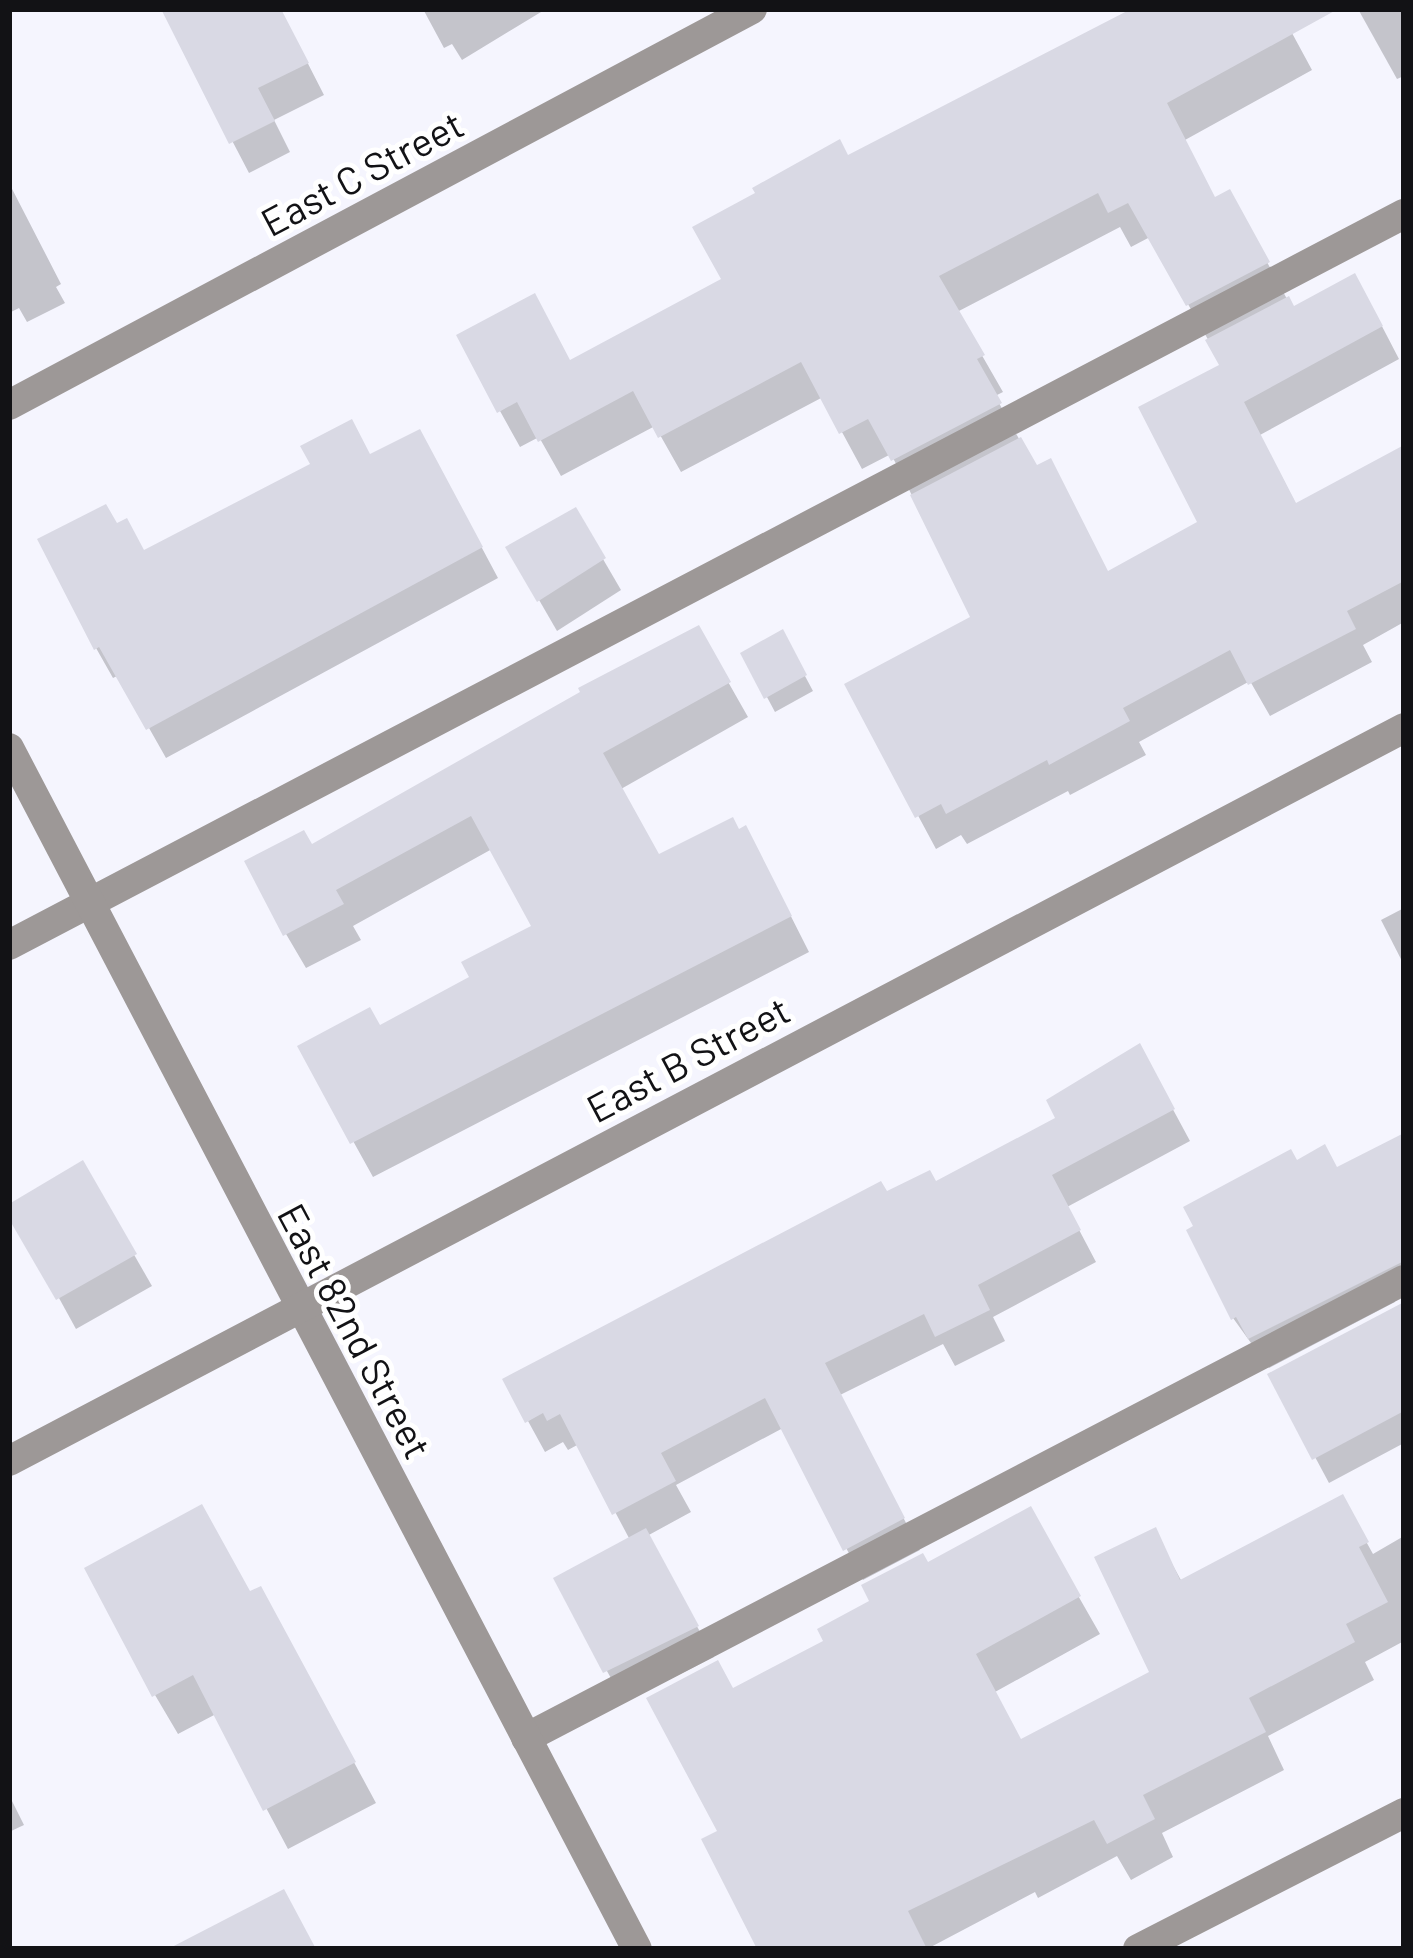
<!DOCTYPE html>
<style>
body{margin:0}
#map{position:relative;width:1413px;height:1958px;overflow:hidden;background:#f5f5fe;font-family:Barlow,sans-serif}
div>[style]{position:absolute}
.shadow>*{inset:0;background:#0003}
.building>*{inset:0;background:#d9d9e4}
.service>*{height:30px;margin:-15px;padding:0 15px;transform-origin:15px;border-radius:15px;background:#9d9897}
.minor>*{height:30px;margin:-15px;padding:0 15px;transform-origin:15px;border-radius:15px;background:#9d9897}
span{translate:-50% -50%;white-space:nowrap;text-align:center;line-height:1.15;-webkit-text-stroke:10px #fff;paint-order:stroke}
.street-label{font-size:39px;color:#121215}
.frame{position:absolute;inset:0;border:12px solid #121215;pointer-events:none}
</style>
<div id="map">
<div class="shadow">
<div style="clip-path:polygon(186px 9px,280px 9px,324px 95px,274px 120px,290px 152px,249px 173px,168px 18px)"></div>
<div style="clip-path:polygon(423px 9px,546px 9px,462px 60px,452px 44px,444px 48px)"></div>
<div style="clip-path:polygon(evenodd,1138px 9px,1279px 9px,1312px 70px,1185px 140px,1215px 200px,1249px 229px,1293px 310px,1373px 309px,1399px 359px,1260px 435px,1297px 506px,1404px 449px,1404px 622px,1363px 645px,1372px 662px,1270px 716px,1250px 681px,1139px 742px,1146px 755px,1070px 795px,1068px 791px,967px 844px,961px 835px,936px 849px,848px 685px,974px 618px,891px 454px,862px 469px,823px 397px,681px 472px,655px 426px,561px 476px,539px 437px,520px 447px,500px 411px,570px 363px,725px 281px,847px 158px,1138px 9px,1120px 227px,1131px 247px,1150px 237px,1223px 366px,1201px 524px,1109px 574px,1036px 469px,995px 396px,1003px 392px,957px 312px,1120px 227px)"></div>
<div style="clip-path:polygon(1358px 9px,1404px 9px,1404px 76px,1397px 79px)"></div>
<div style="clip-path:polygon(9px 183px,61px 284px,56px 287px,65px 303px,27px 322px,19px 308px,9px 313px)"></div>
<div style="clip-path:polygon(370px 458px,436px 462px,498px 578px,166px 758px,119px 675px,113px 678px,96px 648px,116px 527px,144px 554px)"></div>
<div style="clip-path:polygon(575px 511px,621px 590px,557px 631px,509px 548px)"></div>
<div style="clip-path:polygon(698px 629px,748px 717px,621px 789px,658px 858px,764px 863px,809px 952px,373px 1177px,301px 1047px,379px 1029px,473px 978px,535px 927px,492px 849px,353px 926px,361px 940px,306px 968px,286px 934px,311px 848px)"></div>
<div style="clip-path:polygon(782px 633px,813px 691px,775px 712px,744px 654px)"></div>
<div style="clip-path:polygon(1404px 908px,1404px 965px,1381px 920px)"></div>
<div style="clip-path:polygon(1156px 1078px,1190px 1141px,1067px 1207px,1096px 1262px,993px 1317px,1005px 1341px,955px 1366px,943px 1344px,840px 1395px,920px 1550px,863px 1580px,783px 1428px,676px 1485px,691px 1512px,647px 1536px,714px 1657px,624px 1702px,557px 1580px,630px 1540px,579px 1444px,568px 1450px,563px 1442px,545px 1452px,528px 1421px,886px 1195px,935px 1185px)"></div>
<div style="clip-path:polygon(1404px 1137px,1404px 1284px,1389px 1291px,1395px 1302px,1269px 1368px,1233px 1318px,1296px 1163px,1337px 1170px)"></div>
<div style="clip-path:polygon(82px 1164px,152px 1286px,76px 1329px,9px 1207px)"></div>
<div style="clip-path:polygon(1404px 1322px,1404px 1443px,1329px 1483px,1271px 1375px)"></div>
<div style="clip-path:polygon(1342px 1498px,1373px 1554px,1404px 1536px,1404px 1641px,1365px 1662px,1374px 1680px,1268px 1736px,1284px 1770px,1162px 1833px,1173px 1857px,1131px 1880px,1117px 1856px,1038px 1898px,1035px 1892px,927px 1949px,760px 1949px,721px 1832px,732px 1691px,827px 1642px,927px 1566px,1029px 1510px,1100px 1634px,995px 1692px,1021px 1742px,1153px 1673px,1154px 1531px,1182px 1582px)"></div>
<div style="clip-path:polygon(250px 1595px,282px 1629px,376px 1803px,288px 1849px,216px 1714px,178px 1734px,155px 1695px)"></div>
<div style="clip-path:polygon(9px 1795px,24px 1825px,9px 1832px)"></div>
</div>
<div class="building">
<div style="clip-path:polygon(161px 9px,281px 9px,309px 63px,258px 88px,275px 121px,229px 144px)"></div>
<div style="clip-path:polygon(1131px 9px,1338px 9px,1167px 103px,1215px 197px,1230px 189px,1270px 262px,1186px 306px,1128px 203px,1108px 213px,1098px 193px,939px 276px,985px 355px,977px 359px,1002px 403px,891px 461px,868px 419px,839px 434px,801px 362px,658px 438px,633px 391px,538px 442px,517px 402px,497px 413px,456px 335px,535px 293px,570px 360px,721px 279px,692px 227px,755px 193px,752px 188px,840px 139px,848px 155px)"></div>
<div style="clip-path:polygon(1355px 273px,1383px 326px,1244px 402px,1296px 503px,1404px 445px,1404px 581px,1347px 611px,1356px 629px,1248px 685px,1230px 650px,1123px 708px,1130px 721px,1049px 765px,1047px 760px,946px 814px,941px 804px,915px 818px,844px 684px,970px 617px,910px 495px,1021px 437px,1037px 465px,1051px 458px,1108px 571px,1197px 522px,1138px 407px,1219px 365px,1205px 340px,1289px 296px,1294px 306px)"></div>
<div style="clip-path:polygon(352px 419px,370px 454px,420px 429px,483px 547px,146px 730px,99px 647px,94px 650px,37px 539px,106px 504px,117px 523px,127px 518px,144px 550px,310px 464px,300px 446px)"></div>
<div style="clip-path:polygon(576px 507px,606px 558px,537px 602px,505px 547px)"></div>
<div style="clip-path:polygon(699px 625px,731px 682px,603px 753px,659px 854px,733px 817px,739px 829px,746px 825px,792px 916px,350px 1144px,297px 1046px,370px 1007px,380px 1025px,469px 977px,461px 962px,531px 926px,471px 816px,336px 890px,344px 904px,283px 936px,244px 861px,304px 830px,312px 844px,580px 692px,578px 688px)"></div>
<div style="clip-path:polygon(783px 629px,807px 675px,764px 699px,740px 653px)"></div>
<div style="clip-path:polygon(1140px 1043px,1175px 1109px,1052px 1175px,1081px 1230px,978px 1285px,990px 1310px,935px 1337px,924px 1314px,825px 1363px,905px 1518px,843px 1551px,765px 1398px,661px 1453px,676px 1481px,612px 1515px,560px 1414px,547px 1421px,543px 1413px,525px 1423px,502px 1379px,881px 1181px,887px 1191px,930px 1170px,936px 1181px,1055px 1118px,1046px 1100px)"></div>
<div style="clip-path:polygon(1404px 1133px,1404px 1261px,1248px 1339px,1236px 1317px,1231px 1320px,1186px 1230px,1193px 1226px,1183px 1207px,1291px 1149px,1297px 1160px,1325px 1144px,1337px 1167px)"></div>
<div style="clip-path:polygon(83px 1160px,137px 1254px,56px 1300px,9px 1219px,9px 1204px)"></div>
<div style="clip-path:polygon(1404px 1302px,1404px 1411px,1312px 1460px,1267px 1374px)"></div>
<div style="clip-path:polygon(1343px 1494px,1369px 1542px,1359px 1547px,1388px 1602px,1346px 1624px,1355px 1642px,1249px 1698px,1266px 1732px,1143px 1795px,1155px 1819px,1107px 1844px,1094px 1820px,908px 1911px,927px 1949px,757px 1949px,701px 1839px,717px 1831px,646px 1698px,718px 1660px,733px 1688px,823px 1641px,817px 1629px,869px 1601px,861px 1585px,923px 1553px,928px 1562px,1031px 1506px,1081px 1596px,976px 1654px,1021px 1739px,1149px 1672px,1094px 1557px,1156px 1527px,1180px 1580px)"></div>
<div style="clip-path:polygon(202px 1504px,250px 1591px,261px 1586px,356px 1762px,263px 1811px,193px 1675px,152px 1697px,84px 1568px)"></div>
<div style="clip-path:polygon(646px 1528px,699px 1626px,603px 1673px,553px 1578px)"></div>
<div style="clip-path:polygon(284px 1889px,316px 1949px,168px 1949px)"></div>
</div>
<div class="service">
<div style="left:9px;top:945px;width:1575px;rotate:-27.66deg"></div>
<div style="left:526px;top:1738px;width:990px;rotate:-27.55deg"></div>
</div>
<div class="minor">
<div style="left:9px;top:405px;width:842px;rotate:-28.06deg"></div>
<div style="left:9px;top:748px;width:1355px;rotate:62.4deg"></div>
<div style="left:9px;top:1461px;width:1576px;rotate:-27.72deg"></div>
<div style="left:1138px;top:1949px;width:299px;rotate:-27.1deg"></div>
</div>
<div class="street-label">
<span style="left:362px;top:173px;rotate:-28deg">East C Street</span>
<span style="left:688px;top:1059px;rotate:-28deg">East B Street</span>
<span style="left:355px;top:1331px;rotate:62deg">East 82nd Street</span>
</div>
<div class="frame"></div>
</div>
